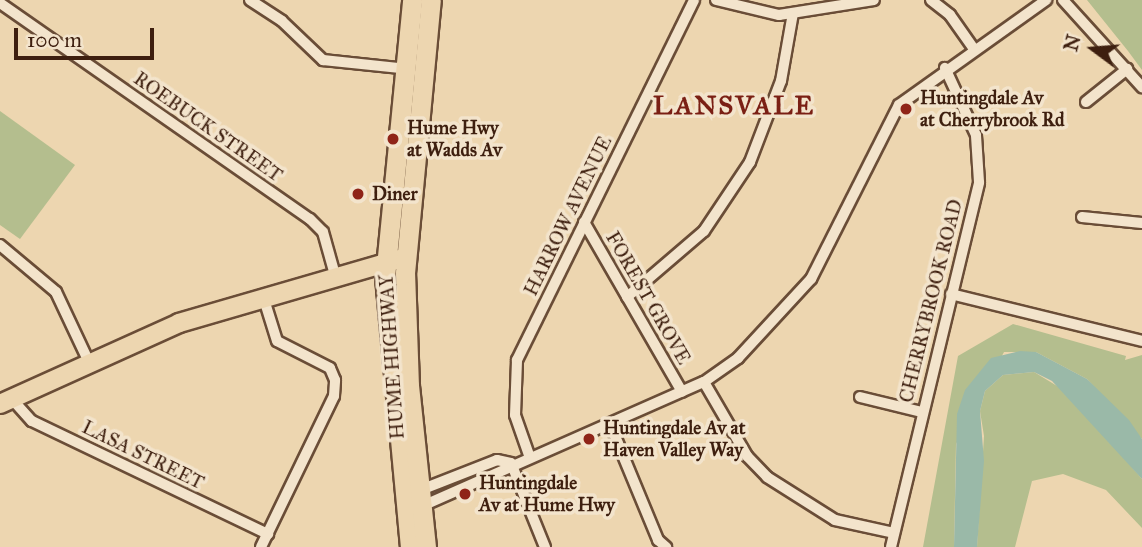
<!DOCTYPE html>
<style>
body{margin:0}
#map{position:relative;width:1142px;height:547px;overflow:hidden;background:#edd6b0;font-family:"IM FELL Great Primer",serif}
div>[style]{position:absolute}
.green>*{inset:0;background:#b4be8e}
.water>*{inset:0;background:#9ab9a8}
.roads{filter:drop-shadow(2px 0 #6a4d37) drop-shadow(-2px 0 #6a4d37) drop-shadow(0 2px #6a4d37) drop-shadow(0 -2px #6a4d37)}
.minor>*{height:10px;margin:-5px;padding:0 5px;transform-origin:5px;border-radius:5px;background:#f3e4cc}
.primary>*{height:18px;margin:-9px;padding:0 9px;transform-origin:9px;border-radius:9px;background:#edd6b0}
.trunk>*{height:19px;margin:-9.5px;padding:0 9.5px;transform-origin:9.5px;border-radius:9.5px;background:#edd6b0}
.dots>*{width:19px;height:19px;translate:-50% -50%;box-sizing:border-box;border:4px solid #f3e4cc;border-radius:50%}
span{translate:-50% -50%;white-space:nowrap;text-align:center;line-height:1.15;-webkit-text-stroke:7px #f3e4cc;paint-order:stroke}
.poi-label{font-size:19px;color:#3e1f0f;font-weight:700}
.left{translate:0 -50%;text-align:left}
.street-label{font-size:19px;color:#3e1f0f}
.district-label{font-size:26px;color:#7a1f14;font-weight:700;letter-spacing:2px}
.north{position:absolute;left:1058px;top:14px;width:70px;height:70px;-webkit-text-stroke:5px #f3e4cc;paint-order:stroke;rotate:286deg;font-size:19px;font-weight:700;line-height:28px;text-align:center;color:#3e1f0f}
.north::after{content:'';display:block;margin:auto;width:24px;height:32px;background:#3e1f0f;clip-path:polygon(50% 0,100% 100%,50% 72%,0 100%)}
.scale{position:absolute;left:14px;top:28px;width:140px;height:32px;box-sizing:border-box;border:4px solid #3e1f0f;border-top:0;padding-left:9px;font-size:21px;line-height:24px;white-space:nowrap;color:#3e1f0f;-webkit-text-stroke:5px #f3e4cc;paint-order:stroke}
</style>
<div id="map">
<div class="green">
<div style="clip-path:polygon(1087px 0,1142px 0,1142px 70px,1128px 51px)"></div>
<div style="clip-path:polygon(0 111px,75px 165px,20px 239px,0 225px)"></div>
<div style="clip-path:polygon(1013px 324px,1126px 356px,1125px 360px,1142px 355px,1142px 439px,1087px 379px,1036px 352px,1004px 352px,956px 444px,954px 547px,923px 547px,958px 356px)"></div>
<div style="clip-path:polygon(1034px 372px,1067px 392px,1142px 479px,1142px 528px,1106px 490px,1063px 474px,1032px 481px,1015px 547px,977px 547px,984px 436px,980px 411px,985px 391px,1003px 375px)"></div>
</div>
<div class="water">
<div style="clip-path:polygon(1020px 351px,1036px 352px,1087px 379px,1129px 420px,1142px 439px,1142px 479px,1052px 381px,1034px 372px,1003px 375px,985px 391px,980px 411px,984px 461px,977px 547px,954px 547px,957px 414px,965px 390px,991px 358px)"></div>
</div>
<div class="roads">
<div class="minor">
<div style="left:250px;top:0;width:38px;rotate:33deg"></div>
<div style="left:282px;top:21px;width:57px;rotate:43.6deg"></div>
<div style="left:323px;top:60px;width:85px;rotate:6deg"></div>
<div style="left:716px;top:0;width:65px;rotate:13.4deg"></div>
<div style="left:779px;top:15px;width:96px;rotate:-9deg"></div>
<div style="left:931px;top:0;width:24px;rotate:38deg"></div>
<div style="left:950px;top:15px;width:42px;rotate:54.8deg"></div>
<div style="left:1063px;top:0;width:118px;rotate:47.8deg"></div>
<div style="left:0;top:3px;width:378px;rotate:34.9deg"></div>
<div style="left:310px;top:219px;width:18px;rotate:45deg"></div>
<div style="left:323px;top:232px;width:45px;rotate:74.4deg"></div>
<div style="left:1086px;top:102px;width:53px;rotate:-38.8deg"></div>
<div style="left:1082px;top:217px;width:60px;rotate:5.7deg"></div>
<div style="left:584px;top:222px;width:196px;rotate:60deg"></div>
<div style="left:0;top:245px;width:73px;rotate:40deg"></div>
<div style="left:56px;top:292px;width:75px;rotate:64.8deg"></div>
<div style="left:951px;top:294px;width:197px;rotate:13.8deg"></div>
<div style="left:627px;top:297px;width:101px;rotate:-40.6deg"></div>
<div style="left:704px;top:231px;width:83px;rotate:-56.3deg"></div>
<div style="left:750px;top:162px;width:87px;rotate:-69.1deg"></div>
<div style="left:781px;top:81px;width:69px;rotate:-80deg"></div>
<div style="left:704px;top:382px;width:86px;rotate:59.8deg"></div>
<div style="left:747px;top:456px;width:29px;rotate:46deg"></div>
<div style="left:767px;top:477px;width:80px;rotate:32.3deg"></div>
<div style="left:835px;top:520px;width:60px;rotate:12.4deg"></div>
<div style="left:860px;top:397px;width:64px;rotate:13.6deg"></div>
<div style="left:11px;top:398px;width:31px;rotate:48deg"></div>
<div style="left:32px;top:421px;width:262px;rotate:25.6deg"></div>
<div style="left:610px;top:424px;width:126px;rotate:67.5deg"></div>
<div style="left:658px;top:540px;width:11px;rotate:41deg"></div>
<div style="left:529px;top:455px;width:42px;rotate:-109.3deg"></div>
<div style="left:515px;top:415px;width:55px;rotate:-87.9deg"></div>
<div style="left:517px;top:360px;width:401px;rotate:-63.8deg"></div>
<div style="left:511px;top:463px;width:91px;rotate:68deg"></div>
<div style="left:418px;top:491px;width:85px;rotate:-21.4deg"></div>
<div style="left:497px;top:460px;width:14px;rotate:12deg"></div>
<div style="left:420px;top:507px;width:310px;rotate:-23.8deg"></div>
<div style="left:704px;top:382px;width:42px;rotate:-35.2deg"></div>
<div style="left:738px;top:358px;width:108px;rotate:-47.3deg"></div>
<div style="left:811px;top:279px;width:195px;rotate:-63.2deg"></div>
<div style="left:899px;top:105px;width:181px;rotate:-35.5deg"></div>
<div style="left:261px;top:547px;width:168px;rotate:-64.2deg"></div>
<div style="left:334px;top:396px;width:16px;rotate:-86deg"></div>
<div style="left:335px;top:380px;width:13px;rotate:-113deg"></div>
<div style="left:330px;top:368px;width:59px;rotate:-153deg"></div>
<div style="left:277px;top:341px;width:47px;rotate:-107.3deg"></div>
<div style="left:891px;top:547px;width:375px;rotate:-76.4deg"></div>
<div style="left:979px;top:182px;width:47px;rotate:-93.7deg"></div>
<div style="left:976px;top:135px;width:74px;rotate:-114.8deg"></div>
</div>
<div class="primary">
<div style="left:0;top:404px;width:196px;rotate:-24.3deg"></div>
<div style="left:179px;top:323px;width:229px;rotate:-16.2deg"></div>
</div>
<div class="trunk">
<div style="left:410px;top:547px;width:271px;rotate:-95.3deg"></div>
<div style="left:385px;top:277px;width:278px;rotate:-84.4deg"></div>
<div style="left:426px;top:547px;width:162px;rotate:-96deg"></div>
<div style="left:409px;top:386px;width:113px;rotate:-92deg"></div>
<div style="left:405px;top:273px;width:274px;rotate:-84.6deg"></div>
</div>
</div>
<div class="dots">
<div style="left:906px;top:109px;background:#8f2418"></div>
<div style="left:393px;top:139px;background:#8f2418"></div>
<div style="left:358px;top:194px;background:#8f2418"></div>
<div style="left:589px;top:439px;background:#8f2418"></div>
<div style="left:465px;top:494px;background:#8f2418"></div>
</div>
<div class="poi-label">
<span class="left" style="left:920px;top:109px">Huntingdale Av<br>at Cherrybrook Rd</span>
<span class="left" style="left:407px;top:139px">Hume Hwy<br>at Wadds Av</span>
<span class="left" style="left:372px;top:194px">Diner</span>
<span class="left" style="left:603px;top:439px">Huntingdale Av at<br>Haven Valley Way</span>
<span class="left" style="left:479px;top:494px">Huntingdale<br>Av at Hume Hwy</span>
</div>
<div class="street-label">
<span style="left:208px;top:127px;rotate:35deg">ROEBUCK STREET</span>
<span style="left:568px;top:216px;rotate:-64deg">HARROW AVENUE</span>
<span style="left:648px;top:298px;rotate:60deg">FOREST GROVE</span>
<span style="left:931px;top:301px;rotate:-76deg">CHERRYBROOK ROAD</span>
<span style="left:392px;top:357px;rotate:-94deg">HUME HIGHWAY</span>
<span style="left:143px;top:455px;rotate:26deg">LASA STREET</span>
</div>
<div class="district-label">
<span style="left:734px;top:106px">LANSVALE</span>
</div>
<div class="north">N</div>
<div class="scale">100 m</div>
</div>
